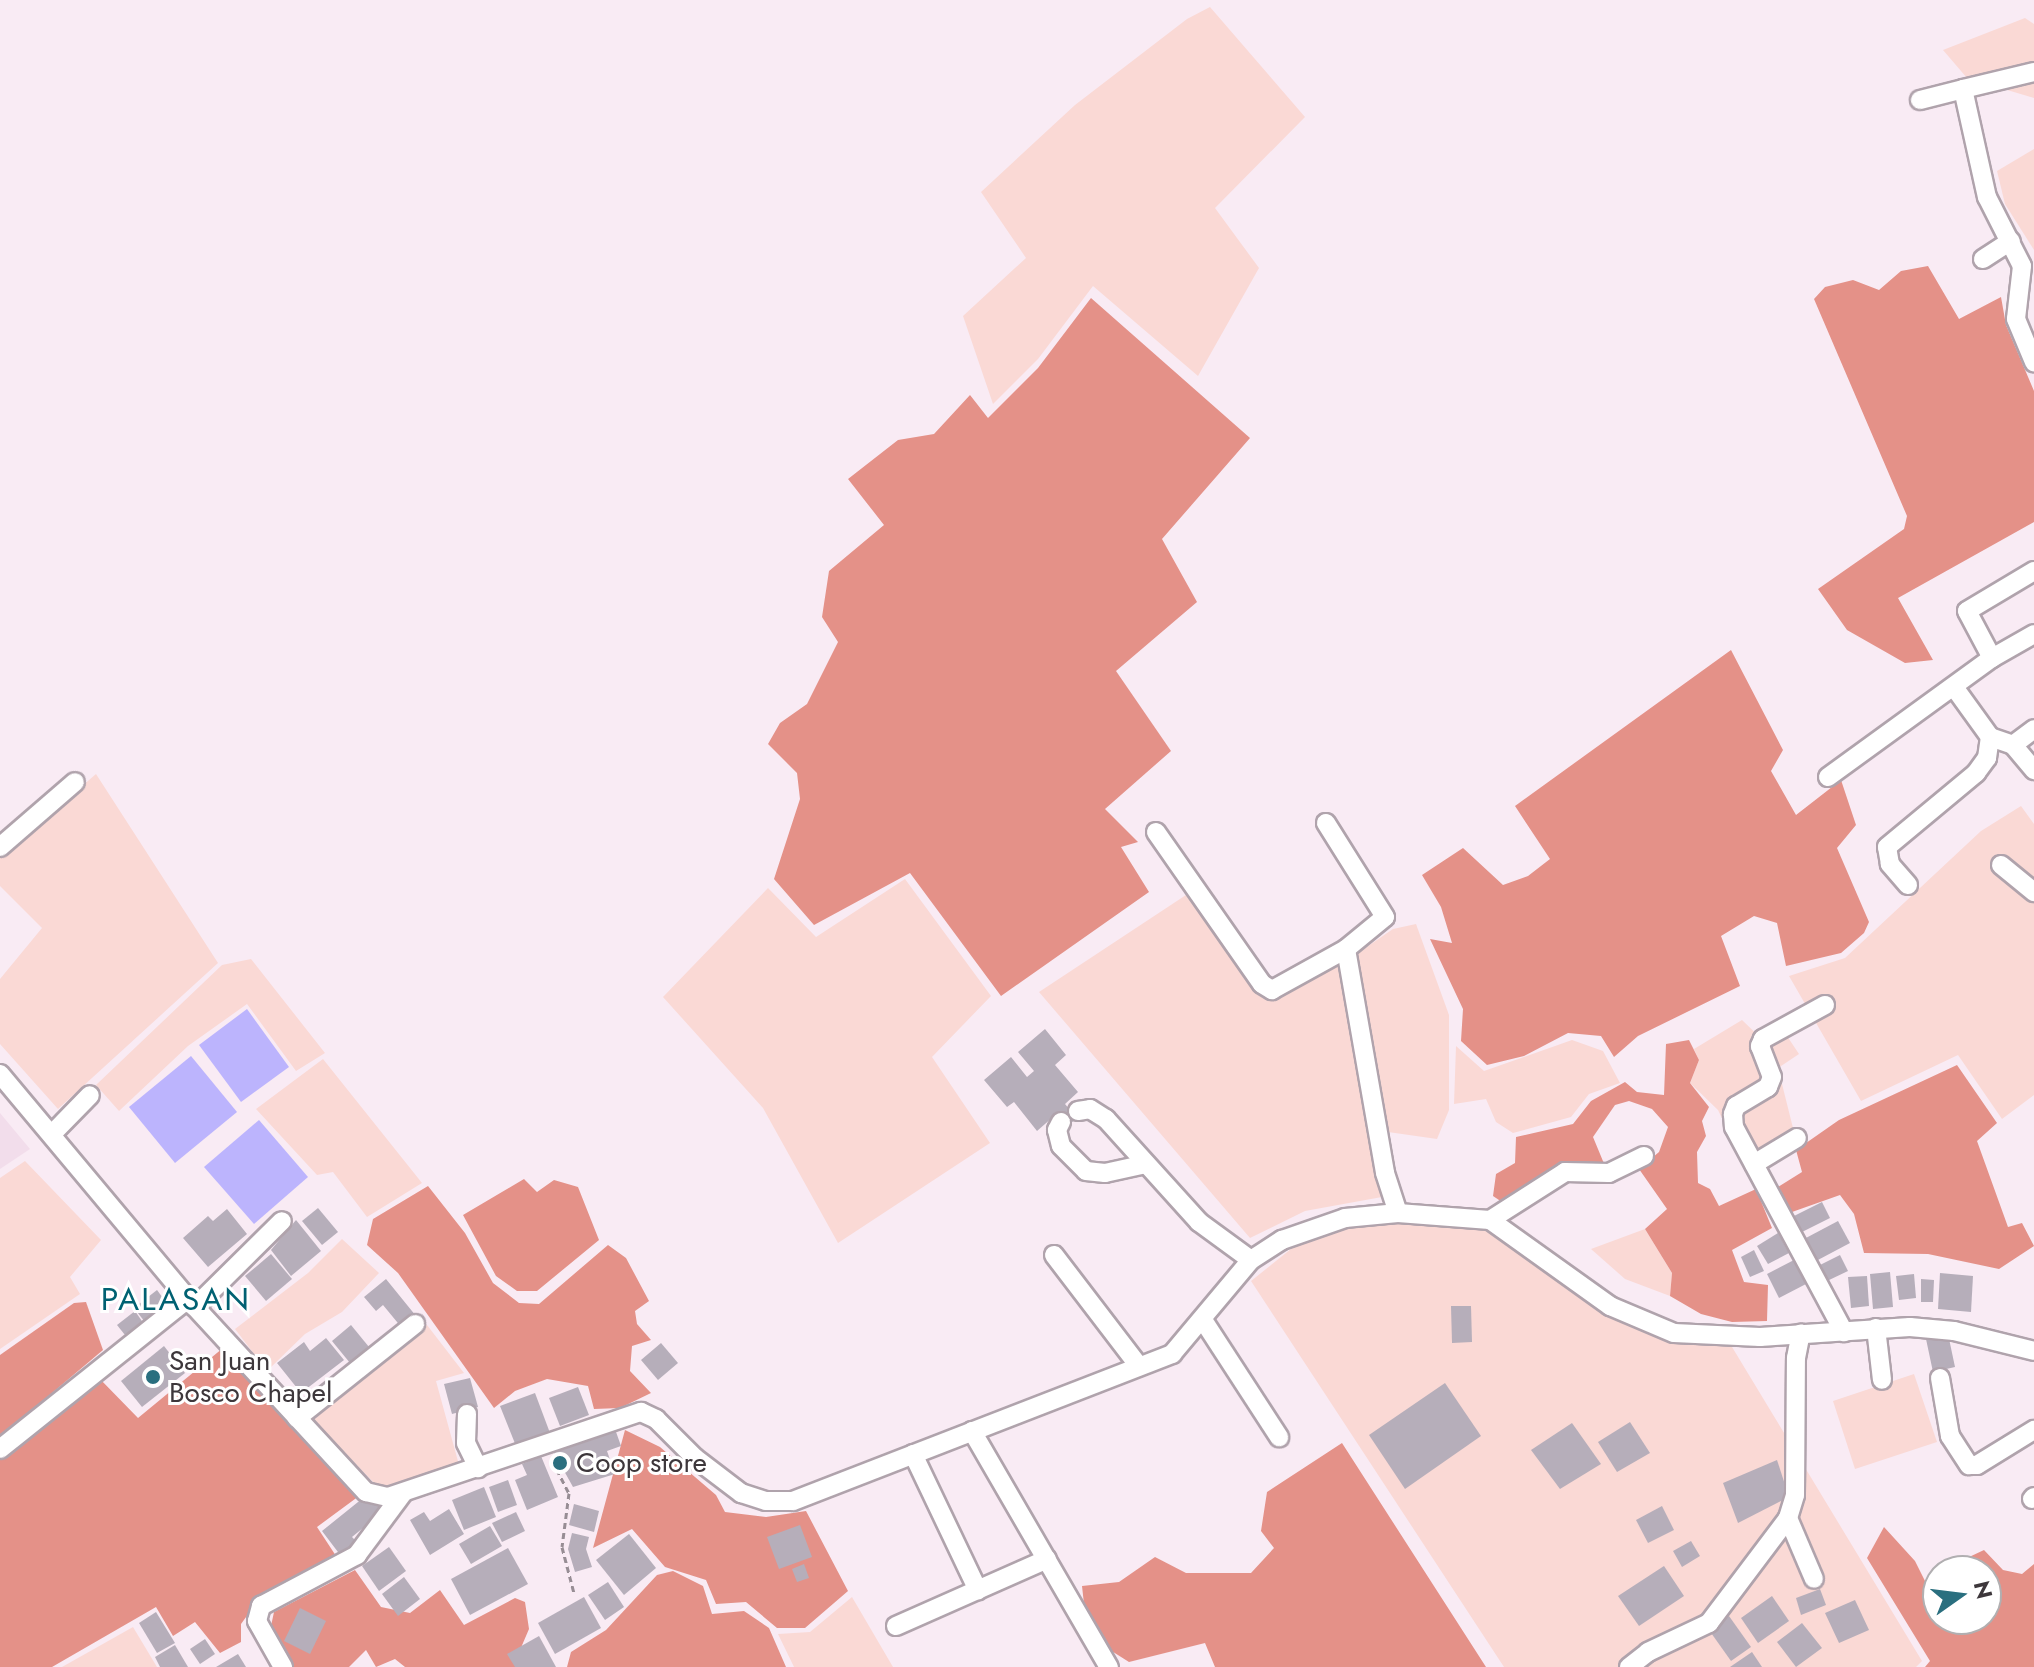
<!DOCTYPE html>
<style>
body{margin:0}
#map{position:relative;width:2034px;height:1667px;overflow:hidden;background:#f9ebf4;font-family:Jost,sans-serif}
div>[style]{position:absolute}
.built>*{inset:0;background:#f2ddeb}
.green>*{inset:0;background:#fad9d5}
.forest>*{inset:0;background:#e49188}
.water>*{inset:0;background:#bcb4fd}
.building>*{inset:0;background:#b6aeba}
.path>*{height:3px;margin-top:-1.5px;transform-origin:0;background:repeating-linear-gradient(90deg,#978d94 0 6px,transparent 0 10px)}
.roads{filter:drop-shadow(2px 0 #b0a3ac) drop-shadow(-2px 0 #b0a3ac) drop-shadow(0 2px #b0a3ac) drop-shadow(0 -2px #b0a3ac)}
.minor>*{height:18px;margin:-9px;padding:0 9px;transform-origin:9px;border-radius:9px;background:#fff}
.dots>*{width:22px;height:22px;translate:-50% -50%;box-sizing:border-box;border:4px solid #fff;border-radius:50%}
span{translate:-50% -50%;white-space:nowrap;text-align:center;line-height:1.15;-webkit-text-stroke:6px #fff;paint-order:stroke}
.poi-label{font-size:28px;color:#3d373b}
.left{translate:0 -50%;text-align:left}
.quarter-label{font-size:32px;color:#006172;letter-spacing:2px}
.north{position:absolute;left:1922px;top:1555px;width:80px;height:80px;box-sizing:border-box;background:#fff;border:2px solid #b1afb1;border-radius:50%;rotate:76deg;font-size:22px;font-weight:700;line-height:32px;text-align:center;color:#3d373b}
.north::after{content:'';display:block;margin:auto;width:28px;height:36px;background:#2a6f7f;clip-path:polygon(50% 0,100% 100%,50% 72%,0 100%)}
</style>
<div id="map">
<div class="built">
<div style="clip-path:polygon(0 1113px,30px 1149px,0 1169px)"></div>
</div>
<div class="green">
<div style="clip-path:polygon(1210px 7px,1305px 117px,1215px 208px,1259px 268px,1198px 376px,1093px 286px,1038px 359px,993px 404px,963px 316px,1026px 258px,981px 192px,1075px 105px,1187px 19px)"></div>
<div style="clip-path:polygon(2025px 18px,2034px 24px,2034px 98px,1967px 78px,1943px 50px)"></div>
<div style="clip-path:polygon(2034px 149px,2034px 250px,2005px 204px,1997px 171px)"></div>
<div style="clip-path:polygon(96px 774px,218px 963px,58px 1109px,0 1044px,0 979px,42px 928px,0 886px,0 857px)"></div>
<div style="clip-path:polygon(2021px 806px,2034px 824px,2034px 1095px,2002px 1119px,1958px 1055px,1861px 1101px,1789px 976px,1845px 958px,1981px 831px)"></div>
<div style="clip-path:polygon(905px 879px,991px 996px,932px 1057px,990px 1143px,838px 1243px,763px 1108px,663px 997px,768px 888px,816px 937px)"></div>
<div style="clip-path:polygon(1186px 895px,1262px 996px,1276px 1000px,1339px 963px,1382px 1197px,1305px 1211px,1250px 1238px,1039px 992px)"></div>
<div style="clip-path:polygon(1416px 924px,1449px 1015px,1449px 1110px,1437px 1139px,1388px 1132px,1355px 955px,1393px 929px)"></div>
<div style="clip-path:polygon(251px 959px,325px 1053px,296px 1071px,247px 1004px,188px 1046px,119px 1111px,96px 1085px,222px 965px)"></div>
<div style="clip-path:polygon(1742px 1020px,1767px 1044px,1787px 1036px,1799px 1054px,1778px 1068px,1794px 1132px,1742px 1160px,1718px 1110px,1690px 1083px,1699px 1060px,1694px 1049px)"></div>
<div style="clip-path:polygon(1572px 1040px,1603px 1051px,1620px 1083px,1589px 1094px,1571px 1117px,1513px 1133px,1496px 1122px,1486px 1099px,1454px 1104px,1456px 1046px,1484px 1071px)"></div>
<div style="clip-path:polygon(323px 1059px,422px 1183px,367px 1217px,333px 1172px,317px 1175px,256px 1109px)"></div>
<div style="clip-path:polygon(25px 1161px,101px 1240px,70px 1277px,80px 1294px,0 1349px,0 1178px)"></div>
<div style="clip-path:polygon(1404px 1222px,1480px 1226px,1607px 1314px,1729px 1342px,1922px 1661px,1916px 1667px,1504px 1667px,1251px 1281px,1296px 1245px,1362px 1224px)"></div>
<div style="clip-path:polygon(1645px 1229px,1672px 1273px,1670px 1296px,1625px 1279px,1591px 1249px)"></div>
<div style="clip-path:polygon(342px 1239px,379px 1273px,342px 1312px,305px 1334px,267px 1371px,235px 1329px,308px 1273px)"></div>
<div style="clip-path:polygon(427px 1325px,464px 1373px,436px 1381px,459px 1465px,379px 1488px,312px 1419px)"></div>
<div style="clip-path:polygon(1914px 1374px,1937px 1442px,1855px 1469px,1833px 1401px)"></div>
<div style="clip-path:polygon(852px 1597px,893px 1667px,794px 1667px,778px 1634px,810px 1632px)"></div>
<div style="clip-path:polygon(133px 1627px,157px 1667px,62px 1667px)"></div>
</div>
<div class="forest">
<div style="clip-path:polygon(1928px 266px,1959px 319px,2001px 297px,2006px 325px,2034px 391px,2034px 522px,1898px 598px,1933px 660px,1905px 663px,1847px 630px,1818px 589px,1904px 529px,1907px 516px,1814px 299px,1825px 287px,1853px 280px,1879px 290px,1901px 271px)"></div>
<div style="clip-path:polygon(1091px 298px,1250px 438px,1162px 539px,1197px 602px,1116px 671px,1171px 751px,1105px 809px,1138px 842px,1121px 847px,1149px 892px,1001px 996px,910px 873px,814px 925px,774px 879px,800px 799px,797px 773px,768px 744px,780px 723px,807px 704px,838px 642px,822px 617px,829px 571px,884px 525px,848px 479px,898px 440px,934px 434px,970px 395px,988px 418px,1038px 368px)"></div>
<div style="clip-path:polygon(1731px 650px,1783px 750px,1771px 771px,1796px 815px,1841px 780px,1856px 825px,1837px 848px,1869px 922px,1864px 933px,1841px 953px,1786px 966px,1777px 923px,1754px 916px,1721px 936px,1740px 986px,1638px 1036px,1614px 1057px,1601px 1036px,1568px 1033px,1524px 1056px,1487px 1065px,1461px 1041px,1463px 1009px,1430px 939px,1452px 943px,1441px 907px,1422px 875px,1463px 848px,1503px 885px,1528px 876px,1550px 859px,1515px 806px)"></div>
<div style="clip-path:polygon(1689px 1040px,1699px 1060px,1690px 1083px,1709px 1107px,1702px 1121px,1706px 1136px,1697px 1152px,1698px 1183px,1710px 1189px,1719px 1206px,1756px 1189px,1772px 1228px,1732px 1250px,1744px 1282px,1768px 1285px,1767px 1321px,1732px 1322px,1701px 1314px,1670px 1296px,1672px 1273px,1645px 1229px,1667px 1209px,1639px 1169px,1659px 1152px,1668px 1127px,1652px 1109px,1629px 1101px,1615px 1105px,1593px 1137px,1605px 1166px,1541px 1192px,1526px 1185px,1502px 1202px,1493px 1196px,1496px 1174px,1515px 1163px,1516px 1137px,1573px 1124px,1591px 1101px,1625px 1082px,1637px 1092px,1664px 1095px,1666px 1044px)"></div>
<div style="clip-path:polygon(1957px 1065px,1997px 1123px,1977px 1141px,2008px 1227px,2022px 1223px,2034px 1246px,1999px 1269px,1928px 1254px,1864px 1253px,1854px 1214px,1840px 1195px,1792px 1212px,1775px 1189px,1802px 1172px,1796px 1150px,1839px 1120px)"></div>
<div style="clip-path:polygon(524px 1179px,537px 1192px,554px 1180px,578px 1187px,599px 1240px,537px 1291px,517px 1291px,496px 1276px,463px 1215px)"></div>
<div style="clip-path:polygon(428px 1186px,465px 1233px,493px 1283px,519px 1303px,539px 1304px,608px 1245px,626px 1258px,649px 1301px,635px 1311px,637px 1324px,651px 1340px,632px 1346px,630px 1371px,651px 1393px,620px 1408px,594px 1409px,588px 1386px,547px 1379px,515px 1391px,494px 1408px,398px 1273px,367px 1245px,373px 1219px)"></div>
<div style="clip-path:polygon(86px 1302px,103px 1350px,0 1437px,0 1355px,74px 1303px)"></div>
<div style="clip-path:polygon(223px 1348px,359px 1496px,317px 1527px,338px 1559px,259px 1599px,241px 1624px,241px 1642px,220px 1653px,195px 1622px,173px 1636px,156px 1607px,52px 1667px,0 1667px,0 1457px,99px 1378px,138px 1418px)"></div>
<div style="clip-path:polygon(625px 1430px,660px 1447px,716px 1495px,725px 1512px,766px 1517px,806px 1511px,848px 1591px,805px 1628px,777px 1628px,746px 1602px,716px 1604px,706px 1580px,665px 1567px,632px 1529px,593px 1548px)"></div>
<div style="clip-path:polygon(1342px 1443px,1486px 1667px,1215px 1667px,1205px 1643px,1129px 1662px,1110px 1650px,1085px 1613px,1082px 1586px,1119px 1582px,1155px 1557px,1186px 1573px,1251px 1573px,1274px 1548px,1261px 1531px,1267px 1492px)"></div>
<div style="clip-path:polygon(1884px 1527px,1915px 1561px,1932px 1595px,1938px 1592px,1938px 1619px,1986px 1619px,1986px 1571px,1960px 1571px,1967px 1558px,1984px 1550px,2003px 1570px,2022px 1574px,2034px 1564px,2034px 1667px,1925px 1667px,1930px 1661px,1867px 1558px)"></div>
<div style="clip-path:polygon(355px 1570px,381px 1607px,410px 1613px,440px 1590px,464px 1625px,515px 1598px,525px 1602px,529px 1629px,517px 1657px,524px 1667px,405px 1667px,395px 1659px,376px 1667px,366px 1650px,349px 1667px,291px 1667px,271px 1626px,274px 1612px)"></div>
<div style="clip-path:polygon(673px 1571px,703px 1586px,712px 1614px,744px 1611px,769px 1628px,786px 1667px,567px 1667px,571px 1652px,606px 1630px,657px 1575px)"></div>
</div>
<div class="water">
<div style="clip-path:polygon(247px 1009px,289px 1067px,241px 1102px,199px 1045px)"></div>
<div style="clip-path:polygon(191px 1056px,237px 1112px,175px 1163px,129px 1107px)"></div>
<div style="clip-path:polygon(259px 1120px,308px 1177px,254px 1224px,204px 1167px)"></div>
</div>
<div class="building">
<div style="clip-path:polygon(1045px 1029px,1066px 1055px,1055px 1065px,1078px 1092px,1065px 1104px,1077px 1118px,1064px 1129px,1053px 1117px,1037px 1131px,1014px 1102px,1007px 1107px,984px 1080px,1011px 1057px,1027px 1077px,1034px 1071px,1018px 1052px)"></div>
<div style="clip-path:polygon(1822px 1202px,1830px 1218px,1800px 1233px,1792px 1217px)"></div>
<div style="clip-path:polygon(318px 1208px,338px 1232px,322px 1245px,302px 1221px)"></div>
<div style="clip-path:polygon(227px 1209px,247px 1234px,208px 1267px,183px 1238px,208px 1216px,213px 1221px)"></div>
<div style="clip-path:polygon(296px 1220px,321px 1251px,291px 1276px,271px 1250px)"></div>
<div style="clip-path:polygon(1838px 1221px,1850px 1243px,1816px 1261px,1804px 1239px)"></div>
<div style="clip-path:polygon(1778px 1233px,1789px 1253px,1768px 1264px,1757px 1246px)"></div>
<div style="clip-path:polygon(1754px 1250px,1764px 1271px,1750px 1277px,1741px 1257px)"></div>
<div style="clip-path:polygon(271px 1254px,292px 1279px,266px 1301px,245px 1276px)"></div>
<div style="clip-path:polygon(1840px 1255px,1848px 1271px,1827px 1281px,1820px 1265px)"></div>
<div style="clip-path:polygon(1794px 1260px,1806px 1284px,1779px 1298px,1767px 1274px)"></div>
<div style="clip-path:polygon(1890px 1272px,1893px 1307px,1873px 1309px,1870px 1274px)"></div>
<div style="clip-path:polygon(1940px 1273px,1973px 1276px,1971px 1312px,1938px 1309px)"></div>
<div style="clip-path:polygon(1914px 1274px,1916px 1298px,1899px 1300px,1896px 1276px)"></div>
<div style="clip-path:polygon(1867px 1276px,1869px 1306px,1851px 1308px,1848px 1277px)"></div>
<div style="clip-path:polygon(386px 1279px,416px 1316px,402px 1328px,383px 1305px,376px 1311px,364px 1297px)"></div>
<div style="clip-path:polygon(1921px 1279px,1934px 1280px,1933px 1302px,1921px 1302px)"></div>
<div style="clip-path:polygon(157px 1290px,171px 1309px,148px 1326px,134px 1308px)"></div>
<div style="clip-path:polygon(1451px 1306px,1471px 1306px,1472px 1342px,1452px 1343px)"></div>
<div style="clip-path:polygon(135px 1311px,146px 1327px,129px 1340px,117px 1325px)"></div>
<div style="clip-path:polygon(351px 1325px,369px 1347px,350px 1363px,332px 1341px)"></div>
<div style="clip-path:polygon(1948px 1334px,1955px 1367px,1933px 1372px,1926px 1339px)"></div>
<div style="clip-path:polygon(326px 1338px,344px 1360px,301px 1393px,277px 1363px,304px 1342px,310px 1351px)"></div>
<div style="clip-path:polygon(661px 1343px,678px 1363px,658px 1380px,641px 1360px)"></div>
<div style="clip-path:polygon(164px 1346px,185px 1373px,142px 1407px,121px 1381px)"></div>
<div style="clip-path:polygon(470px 1378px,478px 1407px,452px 1414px,444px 1384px)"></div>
<div style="clip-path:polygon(1445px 1383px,1481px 1436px,1405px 1489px,1369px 1435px)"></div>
<div style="clip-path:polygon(578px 1387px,589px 1415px,560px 1426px,549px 1398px)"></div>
<div style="clip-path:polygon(535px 1393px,550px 1433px,516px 1446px,500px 1406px)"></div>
<div style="clip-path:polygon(1630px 1422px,1650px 1453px,1617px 1472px,1598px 1442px)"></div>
<div style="clip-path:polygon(1572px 1423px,1601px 1464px,1560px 1489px,1531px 1450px)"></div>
<div style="clip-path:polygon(615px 1429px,621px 1446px,607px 1451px,615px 1474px,573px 1487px,553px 1451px)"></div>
<div style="clip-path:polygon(541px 1456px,558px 1497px,527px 1510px,515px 1480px,527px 1475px,522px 1464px)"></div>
<div style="clip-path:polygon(1777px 1460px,1789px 1497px,1738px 1523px,1723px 1483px)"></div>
<div style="clip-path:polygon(508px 1480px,517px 1505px,498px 1512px,489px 1487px)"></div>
<div style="clip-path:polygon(484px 1487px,496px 1517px,464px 1530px,452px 1500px)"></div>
<div style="clip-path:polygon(363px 1498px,384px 1502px,386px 1509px,352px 1537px,359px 1544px,341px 1556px,322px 1531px)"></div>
<div style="clip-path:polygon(574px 1504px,599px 1511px,594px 1532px,569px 1525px)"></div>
<div style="clip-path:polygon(1662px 1506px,1674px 1530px,1648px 1543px,1636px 1520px)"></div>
<div style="clip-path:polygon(449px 1509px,464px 1534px,430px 1555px,410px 1520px,424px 1512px,430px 1521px)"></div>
<div style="clip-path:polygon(516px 1512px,525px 1531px,502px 1542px,492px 1523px)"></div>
<div style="clip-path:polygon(800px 1525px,812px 1557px,779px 1569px,767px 1537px)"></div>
<div style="clip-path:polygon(490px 1526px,502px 1546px,471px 1564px,459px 1544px)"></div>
<div style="clip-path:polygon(572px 1533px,589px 1537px,586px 1549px,592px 1567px,575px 1572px,568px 1549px)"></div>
<div style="clip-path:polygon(629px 1534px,656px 1568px,624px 1595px,596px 1560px)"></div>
<div style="clip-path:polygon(1691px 1541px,1700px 1556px,1682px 1567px,1673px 1551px)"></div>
<div style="clip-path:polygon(389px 1547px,406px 1571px,379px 1591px,362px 1566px)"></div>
<div style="clip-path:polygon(508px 1548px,528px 1584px,470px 1615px,451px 1579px)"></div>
<div style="clip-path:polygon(804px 1564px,809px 1578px,797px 1582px,792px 1569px)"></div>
<div style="clip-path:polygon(1664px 1566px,1684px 1596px,1639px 1626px,1618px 1596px)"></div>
<div style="clip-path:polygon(404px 1577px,420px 1599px,398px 1616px,382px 1594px)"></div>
<div style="clip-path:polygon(608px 1582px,624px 1607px,605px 1620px,588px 1595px)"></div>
<div style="clip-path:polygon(1820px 1589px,1826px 1605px,1801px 1615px,1796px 1598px)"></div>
<div style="clip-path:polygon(1772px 1596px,1789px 1621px,1758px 1643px,1741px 1618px)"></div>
<div style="clip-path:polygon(584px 1597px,601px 1628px,555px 1654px,538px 1623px)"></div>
<div style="clip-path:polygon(1855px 1600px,1869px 1630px,1839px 1643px,1825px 1613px)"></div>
<div style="clip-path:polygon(300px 1608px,326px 1621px,310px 1654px,284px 1641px)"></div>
<div style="clip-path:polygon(156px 1612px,175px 1643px,157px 1653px,139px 1623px)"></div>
<div style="clip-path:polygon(1729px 1616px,1751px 1647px,1731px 1661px,1709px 1630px)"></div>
<div style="clip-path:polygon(1802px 1623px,1822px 1648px,1796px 1667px,1777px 1642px)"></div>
<div style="clip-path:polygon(539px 1636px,556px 1667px,515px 1667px,507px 1654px)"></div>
<div style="clip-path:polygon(205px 1639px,215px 1654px,200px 1664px,190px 1649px)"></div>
<div style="clip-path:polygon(175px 1645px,188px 1667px,160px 1667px,155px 1657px)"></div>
<div style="clip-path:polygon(1752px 1652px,1762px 1667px,1730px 1667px)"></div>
<div style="clip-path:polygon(238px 1654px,246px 1667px,216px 1667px)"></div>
</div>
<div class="path">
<div style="left:552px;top:1460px;width:37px;rotate:63deg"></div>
<div style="left:569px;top:1493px;width:54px;rotate:97.4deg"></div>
<div style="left:562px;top:1547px;width:48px;rotate:75.4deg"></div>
</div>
<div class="roads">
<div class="minor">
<div style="left:2034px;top:72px;width:73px;rotate:166.5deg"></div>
<div style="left:1963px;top:89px;width:111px;rotate:77.5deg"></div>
<div style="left:1987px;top:197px;width:77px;rotate:63.1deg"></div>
<div style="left:2022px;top:266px;width:53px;rotate:96.5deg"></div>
<div style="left:2016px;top:319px;width:47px;rotate:67.3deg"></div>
<div style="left:1920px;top:100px;width:44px;rotate:-14.3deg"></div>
<div style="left:1983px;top:259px;width:33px;rotate:-33deg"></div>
<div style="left:1992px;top:658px;width:48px;rotate:-29.7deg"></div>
<div style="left:1954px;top:687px;width:62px;rotate:54.2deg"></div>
<div style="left:1990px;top:737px;width:24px;rotate:19deg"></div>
<div style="left:2013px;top:745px;width:33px;rotate:50deg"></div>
<div style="left:2013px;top:745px;width:26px;rotate:-37deg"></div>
<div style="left:1828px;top:777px;width:203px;rotate:-36deg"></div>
<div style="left:1992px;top:658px;width:53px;rotate:-118deg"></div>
<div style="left:1967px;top:611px;width:78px;rotate:-30.8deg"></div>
<div style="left:1156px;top:832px;width:185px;rotate:55.1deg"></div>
<div style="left:1262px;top:984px;width:12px;rotate:31deg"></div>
<div style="left:1272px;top:990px;width:85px;rotate:-29deg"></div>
<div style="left:1346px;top:949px;width:50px;rotate:-39.4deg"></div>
<div style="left:1385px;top:917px;width:111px;rotate:-122.1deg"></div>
<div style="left:0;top:847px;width:99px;rotate:-40.9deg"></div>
<div style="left:2001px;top:865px;width:43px;rotate:39.3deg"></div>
<div style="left:1908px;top:885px;width:28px;rotate:-131deg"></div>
<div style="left:1890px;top:864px;width:17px;rotate:-100deg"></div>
<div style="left:1887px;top:847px;width:116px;rotate:-39.7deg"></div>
<div style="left:1976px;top:773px;width:19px;rotate:-54deg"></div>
<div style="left:1987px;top:758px;width:21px;rotate:-82deg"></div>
<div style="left:1346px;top:949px;width:227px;rotate:80.1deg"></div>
<div style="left:1385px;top:1173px;width:42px;rotate:72deg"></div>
<div style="left:1825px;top:1005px;width:71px;rotate:151.3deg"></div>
<div style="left:1763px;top:1039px;width:8px;rotate:113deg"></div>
<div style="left:1760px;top:1046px;width:33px;rotate:69deg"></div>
<div style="left:1772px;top:1077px;width:11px;rotate:112deg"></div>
<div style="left:1768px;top:1087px;width:37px;rotate:149deg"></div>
<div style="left:1736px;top:1106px;width:9px;rotate:111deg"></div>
<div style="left:1733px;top:1114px;width:13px;rotate:86deg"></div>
<div style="left:1734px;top:1127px;width:233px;rotate:61.8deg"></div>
<div style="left:0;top:1074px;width:304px;rotate:50.1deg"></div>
<div style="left:195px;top:1307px;width:252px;rotate:47.3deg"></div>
<div style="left:366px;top:1492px;width:23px;rotate:13deg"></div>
<div style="left:388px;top:1497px;width:267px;rotate:-18.6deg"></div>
<div style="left:641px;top:1412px;width:17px;rotate:25deg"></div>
<div style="left:656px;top:1419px;width:55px;rotate:45deg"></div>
<div style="left:695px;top:1458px;width:58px;rotate:37.3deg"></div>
<div style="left:741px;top:1493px;width:26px;rotate:18deg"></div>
<div style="left:766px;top:1501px;width:27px"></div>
<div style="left:793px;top:1501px;width:407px;rotate:-21.2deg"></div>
<div style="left:1172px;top:1354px;width:123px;rotate:-50deg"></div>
<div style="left:1251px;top:1260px;width:37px;rotate:-33deg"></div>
<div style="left:1282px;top:1240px;width:67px;rotate:-19.2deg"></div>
<div style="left:1345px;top:1218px;width:53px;rotate:-5.4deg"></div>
<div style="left:1398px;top:1213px;width:92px;rotate:4.4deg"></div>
<div style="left:1490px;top:1220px;width:148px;rotate:35.6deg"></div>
<div style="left:1610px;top:1306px;width:69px;rotate:22.9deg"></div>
<div style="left:1674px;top:1333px;width:86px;rotate:2.7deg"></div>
<div style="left:1760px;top:1337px;width:150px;rotate:-3.8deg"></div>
<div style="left:1910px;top:1327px;width:44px;rotate:5.2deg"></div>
<div style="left:1954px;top:1331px;width:82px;rotate:14deg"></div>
<div style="left:1078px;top:1111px;width:12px;rotate:-9deg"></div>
<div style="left:1090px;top:1109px;width:19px;rotate:32deg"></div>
<div style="left:1106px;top:1119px;width:139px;rotate:47.9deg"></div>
<div style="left:1199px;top:1222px;width:64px;rotate:36.2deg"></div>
<div style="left:1061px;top:1122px;width:9px;rotate:117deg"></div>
<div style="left:1057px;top:1130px;width:16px;rotate:76deg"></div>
<div style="left:1061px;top:1146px;width:35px;rotate:45deg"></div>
<div style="left:1086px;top:1171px;width:19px;rotate:6deg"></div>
<div style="left:1105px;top:1173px;width:42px;rotate:-12.4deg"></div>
<div style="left:52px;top:1134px;width:54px;rotate:-45.7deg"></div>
<div style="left:1754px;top:1164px;width:50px;rotate:-31.2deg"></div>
<div style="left:1490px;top:1220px;width:89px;rotate:-32.6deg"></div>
<div style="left:1565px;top:1172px;width:44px;rotate:1.3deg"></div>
<div style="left:1609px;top:1173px;width:39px;rotate:-26deg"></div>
<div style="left:1054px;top:1255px;width:140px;rotate:52.6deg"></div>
<div style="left:195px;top:1307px;width:122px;rotate:-44.7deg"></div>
<div style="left:1203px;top:1320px;width:140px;rotate:57deg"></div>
<div style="left:1876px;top:1328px;width:52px;rotate:83.4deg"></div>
<div style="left:1940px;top:1378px;width:59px;rotate:80.2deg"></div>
<div style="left:1950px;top:1436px;width:35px;rotate:57deg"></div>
<div style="left:1969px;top:1465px;width:8px"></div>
<div style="left:1977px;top:1465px;width:67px;rotate:-31.6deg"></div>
<div style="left:467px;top:1414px;width:29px;rotate:92deg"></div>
<div style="left:466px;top:1443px;width:28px;rotate:64deg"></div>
<div style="left:297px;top:1418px;width:151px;rotate:-38.5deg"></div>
<div style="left:972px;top:1431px;width:273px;rotate:59.9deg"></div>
<div style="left:0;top:1449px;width:241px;rotate:-38.6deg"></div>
<div style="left:913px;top:1454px;width:151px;rotate:64.5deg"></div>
<div style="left:2032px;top:1499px;width:3px;rotate:-45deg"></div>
<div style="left:1788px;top:1518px;width:66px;rotate:66.9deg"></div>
<div style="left:896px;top:1626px;width:165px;rotate:-23.9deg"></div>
<div style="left:283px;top:1667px;width:53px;rotate:-119.5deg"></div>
<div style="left:257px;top:1621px;width:16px;rotate:-75deg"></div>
<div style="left:261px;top:1606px;width:109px;rotate:-28deg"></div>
<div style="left:357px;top:1555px;width:77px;rotate:-53.4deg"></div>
<div style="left:1629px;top:1667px;width:24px;rotate:-38deg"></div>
<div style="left:1648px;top:1652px;width:68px;rotate:-25.4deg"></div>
<div style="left:1709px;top:1623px;width:131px;rotate:-53deg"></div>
<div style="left:1788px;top:1518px;width:24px;rotate:-73deg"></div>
<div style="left:1795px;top:1495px;width:137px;rotate:-89.6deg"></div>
<div style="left:1796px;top:1358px;width:25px;rotate:-79deg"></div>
</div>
</div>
<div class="dots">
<div style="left:153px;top:1377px;background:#2a6f7f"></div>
<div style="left:560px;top:1463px;background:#2a6f7f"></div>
</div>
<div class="poi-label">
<span class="left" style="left:169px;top:1377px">San Juan<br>Bosco Chapel</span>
<span class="left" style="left:576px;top:1463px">Coop store</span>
</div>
<div class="quarter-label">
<span style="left:176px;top:1299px">PALASAN</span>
</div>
<div class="north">N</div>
</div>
